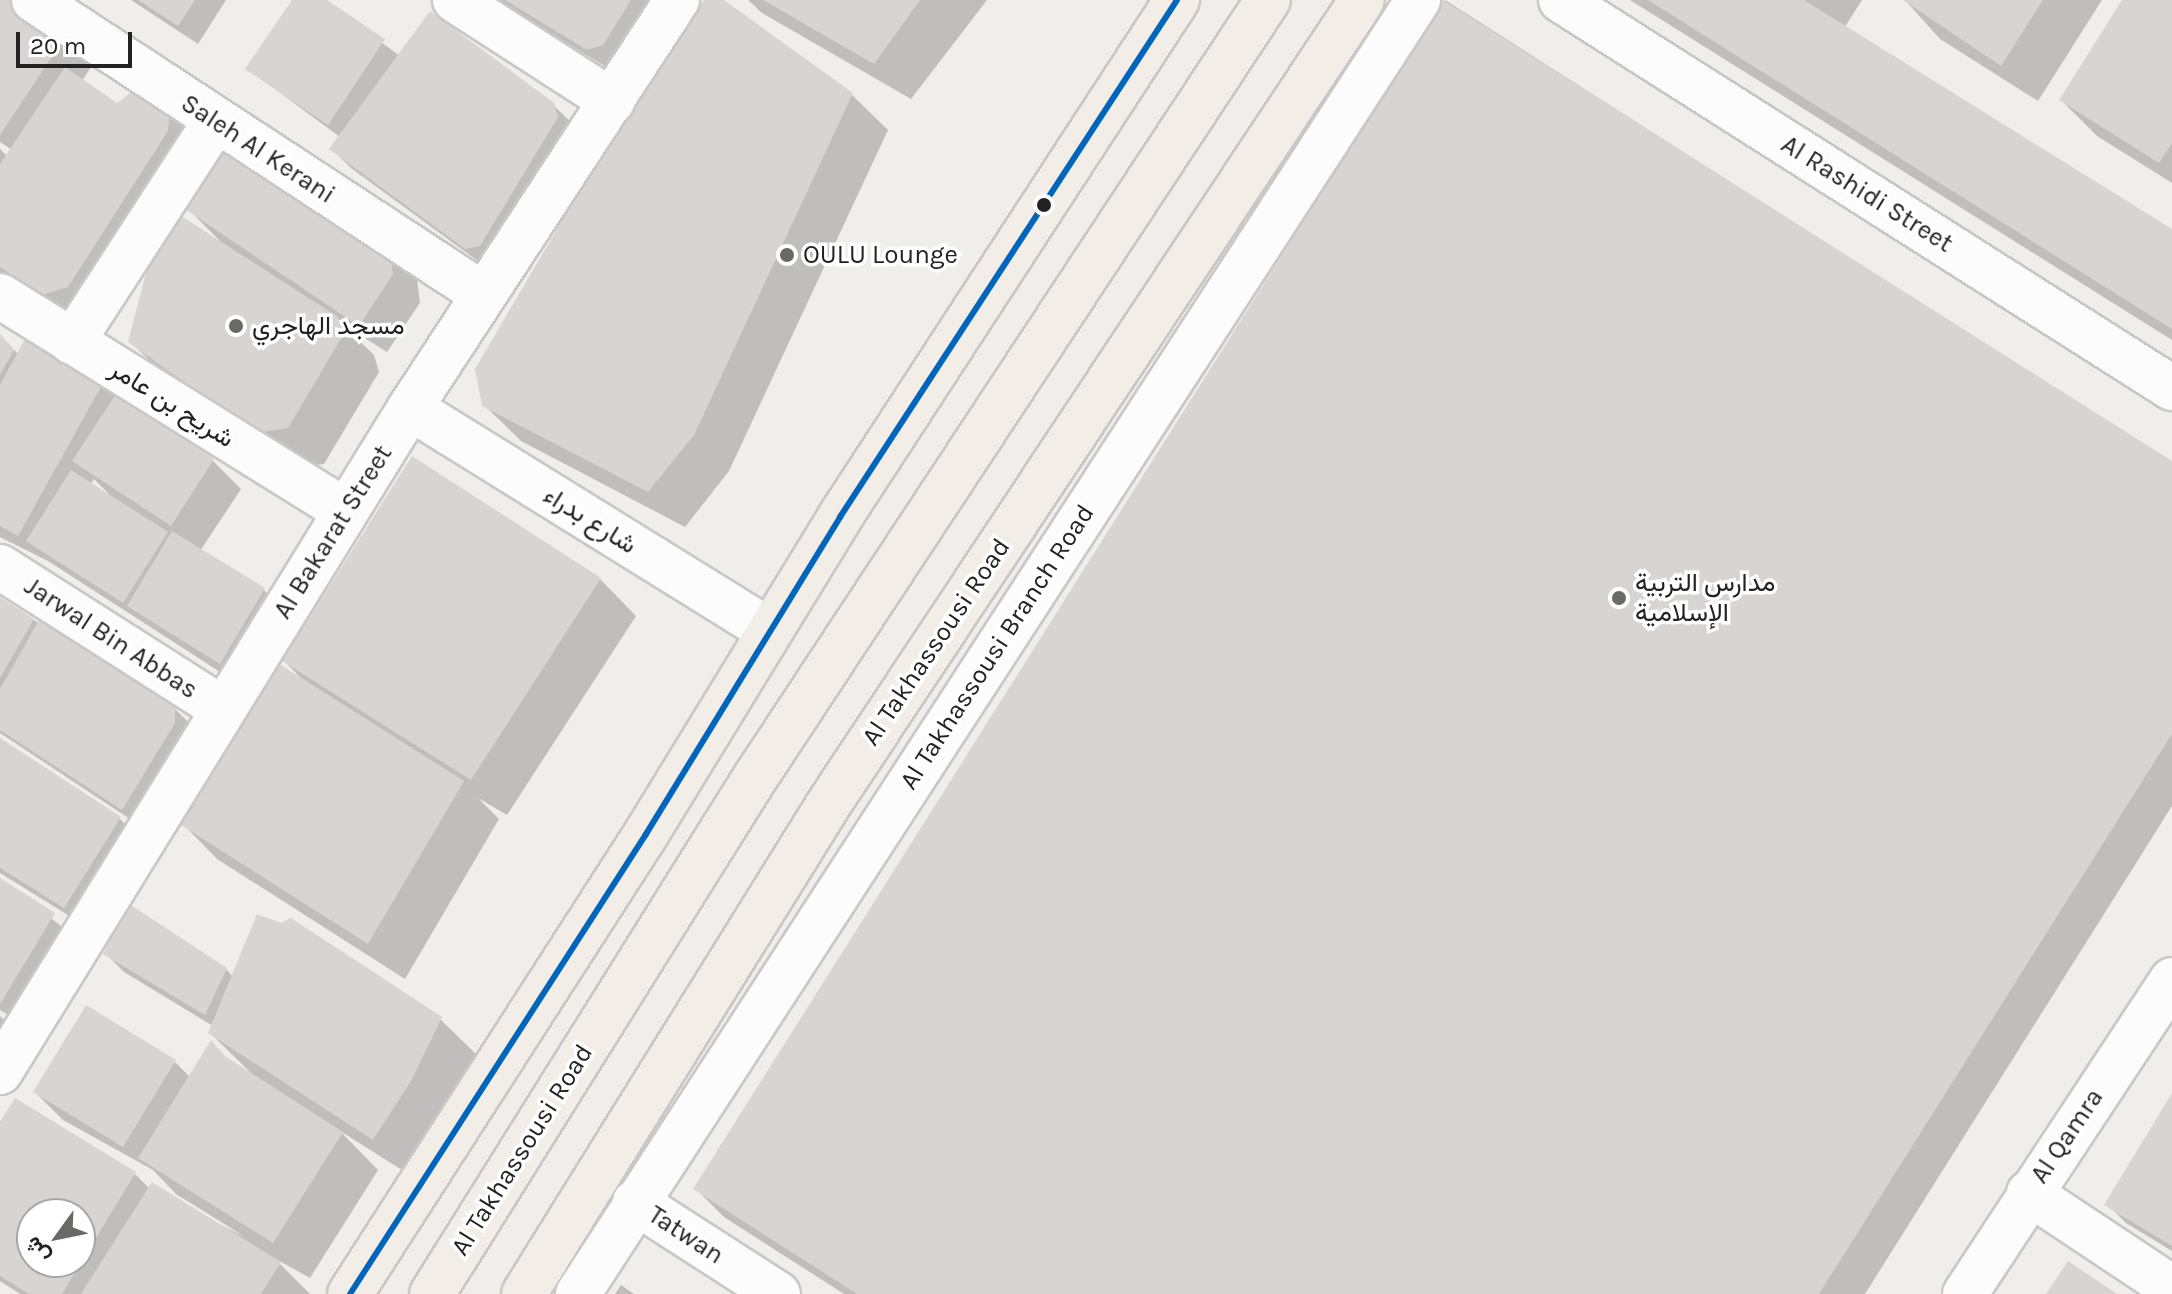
<!DOCTYPE html>
<meta charset="utf-8">
<style>
body{margin:0}
#map{position:relative;width:2172px;height:1294px;overflow:hidden;background:#f0eeeb;font-family:Karla,Vazirmatn,sans-serif}
div>[style]{position:absolute}
.shadow>*{inset:0;background:#0003}
.building>*{inset:0;background:#d7d4d2}
.roads{filter:drop-shadow(2px 0 #c9c8c7) drop-shadow(-2px 0 #c9c8c7) drop-shadow(0 2px #c9c8c7) drop-shadow(0 -2px #c9c8c7)}
.minor>*{height:44px;margin:-22px;padding:0 22px;transform-origin:22px;border-radius:22px;background:#fdfcfc}
.tertiary>*{height:44px;margin:-22px;padding:0 22px;transform-origin:22px;border-radius:22px;background:#fdfcfc}
.primary>*{height:44px;margin:-22px;padding:0 22px;transform-origin:22px;border-radius:22px;background:#f3ede7}
.bus-1>*{height:6px;margin:-3px;padding:0 3px;transform-origin:3px;border-radius:3px;background:#0065bd}
.dots>*{width:22px;height:22px;translate:-50% -50%;box-sizing:border-box;border:4px solid #fff;border-radius:50%}
span{translate:-50% -50%;white-space:nowrap;text-align:center;line-height:1.15;-webkit-text-stroke:7px #fff;paint-order:stroke}
.street-label{font-size:26px;color:#222}
.poi-label{font-size:26px;color:#222}
.left{translate:0 -50%;text-align:left}
.north{position:absolute;left:16px;top:1198px;width:80px;height:80px;box-sizing:border-box;background:#fff;border:2px solid #a7a7a7;border-radius:50%;rotate:237deg;font-size:22px;font-weight:700;line-height:32px;text-align:center;color:#222}
.north::after{content:'';display:block;margin:auto;width:28px;height:36px;background:#6a6968;clip-path:polygon(50% 0,100% 100%,50% 72%,0 100%)}
.scale{position:absolute;left:16px;top:32px;width:116px;height:36px;box-sizing:border-box;border:4px solid #222;border-top:0;padding-left:10px;font-size:24px;line-height:28px;white-space:nowrap;color:#222;-webkit-text-stroke:6px #fff;paint-order:stroke}
</style>
<div id="map">
<div class="shadow">
<div style="clip-path:polygon(0 0,63px 39px,91px 67px,82px 81px,117px 105px,169px 113px,205px 150px,80px 330px,0 276px,0 149px,7px 156px,12px 150px,0 142px)"></div>
<div style="clip-path:polygon(131px 0,226px 0,198px 44px)"></div>
<div style="clip-path:polygon(294px 0,324px 0,400px 56px,553px 105px,573px 124px,486px 267px,351px 168px,332px 149px,340px 137px,248px 69px)"></div>
<div style="clip-path:polygon(495px 0,647px 0,651px 4px,608px 68px)"></div>
<div style="clip-path:polygon(707px 0,721px 0,851px 94px,888px 130px,729px 471px,685px 527px,521px 441px,484px 405px)"></div>
<div style="clip-path:polygon(748px 0,987px 0,911px 99px,762px 13px)"></div>
<div style="clip-path:polygon(1445px 0,2172px 464px,2172px 806px,1865px 1294px,844px 1294px,724px 1217px,696px 1189px)"></div>
<div style="clip-path:polygon(1630px 0,1862px 0,1843px 30px,2172px 231px,2172px 340px)"></div>
<div style="clip-path:polygon(1905px 0,2102px 0,2038px 101px,1940px 39px)"></div>
<div style="clip-path:polygon(2124px 0,2172px 0,2172px 183px,2097px 136px,2061px 100px)"></div>
<div style="clip-path:polygon(185px 206px,388px 251px,417px 279px,420px 303px,387px 352px,342px 324px,374px 355px,379px 372px,324px 464px,294px 468px,167px 378px,130px 341px,219px 240px)"></div>
<div style="clip-path:polygon(evenodd,0 335px,19px 355px,102px 385px,213px 461px,241px 489px,200px 551px,264px 590px,292px 618px,248px 690px,48px 561px,0 537px,0 335px,94px 479px,108px 493px,107px 495px,91px 484px,94px 479px)"></div>
<div style="clip-path:polygon(600px 579px,636px 616px,507px 815px,478px 798px,499px 819px,405px 979px,217px 859px,181px 822px,301px 678px,284px 661px)"></div>
<div style="clip-path:polygon(0 599px,173px 707px,193px 727px,142px 827px,0 733px)"></div>
<div style="clip-path:polygon(0 740px,119px 818px,138px 837px,84px 925px,0 873px)"></div>
<div style="clip-path:polygon(0 880px,72px 934px,19px 1021px,0 1010px)"></div>
<div style="clip-path:polygon(evenodd,105px 953px,226px 969px,233px 977px,440px 1019px,477px 1055px,447px 1118px,410px 1175px,340px 1131px,378px 1170px,310px 1278px,274px 1258px,310px 1294px,20px 1294px,0 1281px,0 1126px,16px 1101px,135px 1174px,150px 1189px,245px 1237px,176px 1194px,153px 1170px,63px 1120px,35px 1092px,175px 1062px,190px 1077px,229px 1061px,250px 1072px,210px 1033px,213px 1026px,124px 972px,105px 953px,32px 1214px,80px 1214px,80px 1262px,32px 1262px,32px 1214px)"></div>
<div style="clip-path:polygon(0 1016px,17px 1033px,0 1063px)"></div>
<div style="clip-path:polygon(2172px 1097px,2172px 1251px,2126px 1223px,2107px 1204px)"></div>
<div style="clip-path:polygon(621px 1285px,634px 1294px,615px 1294px)"></div>
</div>
<div class="building">
<div style="clip-path:polygon(0 0,9px 0,65px 37px,0 135px)"></div>
<div style="clip-path:polygon(138px 0,195px 0,178px 26px)"></div>
<div style="clip-path:polygon(292px 0,327px 0,385px 39px,328px 125px,245px 69px)"></div>
<div style="clip-path:polygon(505px 0,631px 0,603px 45px,587px 50px)"></div>
<div style="clip-path:polygon(704px 0,724px 0,853px 93px,694px 435px,648px 492px,482px 406px,475px 369px,608px 142px)"></div>
<div style="clip-path:polygon(763px 0,920px 0,874px 64px)"></div>
<div style="clip-path:polygon(1443px 0,2172px 461px,2172px 734px,1819px 1294px,857px 1294px,693px 1189px)"></div>
<div style="clip-path:polygon(1648px 0,1804px 0,2172px 229px,2172px 329px)"></div>
<div style="clip-path:polygon(1903px 0,2043px 0,2001px 66px)"></div>
<div style="clip-path:polygon(2122px 0,2172px 0,2172px 143px,2159px 163px,2059px 100px)"></div>
<div style="clip-path:polygon(430px 11px,554px 103px,558px 117px,480px 246px,465px 249px,329px 149px)"></div>
<div style="clip-path:polygon(65px 67px,117px 103px,134px 90px,170px 111px,168px 131px,68px 287px,42px 295px,0 267px,0 164px)"></div>
<div style="clip-path:polygon(238px 151px,390px 249px,393px 274px,359px 326px,182px 207px,217px 155px)"></div>
<div style="clip-path:polygon(178px 214px,338px 317px,343px 335px,288px 428px,256px 433px,128px 342px,147px 269px)"></div>
<div style="clip-path:polygon(0 334px,14px 350px,0 375px)"></div>
<div style="clip-path:polygon(25px 339px,103px 383px,18px 536px,0 526px,0 385px)"></div>
<div style="clip-path:polygon(116px 394px,214px 459px,171px 526px,72px 461px)"></div>
<div style="clip-path:polygon(412px 456px,601px 578px,471px 780px,282px 661px)"></div>
<div style="clip-path:polygon(71px 470px,168px 532px,123px 603px,26px 541px)"></div>
<div style="clip-path:polygon(172px 531px,265px 588px,220px 664px,127px 606px)"></div>
<div style="clip-path:polygon(0 597px,34px 619px,0 678px)"></div>
<div style="clip-path:polygon(39px 620px,175px 706px,175px 723px,122px 810px,0 730px,0 689px)"></div>
<div style="clip-path:polygon(281px 665px,464px 781px,368px 944px,178px 823px,263px 682px)"></div>
<div style="clip-path:polygon(0 738px,121px 817px,64px 908px,0 868px)"></div>
<div style="clip-path:polygon(0 878px,55px 913px,0 1004px)"></div>
<div style="clip-path:polygon(129px 904px,227px 968px,205px 1015px,103px 954px)"></div>
<div style="clip-path:polygon(257px 914px,281px 923px,291px 918px,442px 1017px,411px 1081px,373px 1140px,208px 1033px)"></div>
<div style="clip-path:polygon(86px 1005px,176px 1060px,123px 1147px,33px 1092px)"></div>
<div style="clip-path:polygon(211px 1040px,225px 1056px,343px 1132px,273px 1243px,138px 1158px)"></div>
<div style="clip-path:polygon(2172px 1093px,2172px 1246px,2104px 1205px)"></div>
<div style="clip-path:polygon(evenodd,15px 1098px,136px 1172px,62px 1294px,29px 1294px,0 1276px,0 1122px,15px 1098px,32px 1214px,80px 1214px,80px 1262px,32px 1262px,32px 1214px)"></div>
<div style="clip-path:polygon(152px 1182px,281px 1262px,261px 1294px,81px 1294px)"></div>
<div style="clip-path:polygon(2068px 1261px,2117px 1294px,2046px 1294px)"></div>
</div>
<div class="roads">
<div class="minor">
<div style="left:34px;top:0;width:538px;rotate:33.25deg"></div>
<div style="left:455px;top:0;width:187px;rotate:32.8deg"></div>
<div style="left:1561px;top:0;width:724px;rotate:32.42deg"></div>
<div style="left:0;top:296px;width:407px;rotate:31.9deg"></div>
<div style="left:72px;top:342px;width:262px;rotate:-57deg"></div>
<div style="left:410px;top:408px;width:423px;rotate:31.8deg"></div>
<div style="left:0;top:567px;width:264px;rotate:32.5deg"></div>
<div style="left:0;top:1072px;width:780px;rotate:-58.31deg"></div>
<div style="left:410px;top:408px;width:488px;rotate:-56.8deg"></div>
<div style="left:2029px;top:1193px;width:172px;rotate:33.6deg"></div>
<div style="left:635px;top:1202px;width:170px;rotate:32.8deg"></div>
<div style="left:1965px;top:1294px;width:376px;rotate:-56.6deg"></div>
</div>
<div class="tertiary">
<div style="left:578px;top:1294px;width:1543px;rotate:-57.01deg"></div>
</div>
<div class="primary">
<div style="left:350px;top:1294px;width:547px;rotate:-57.24deg"></div>
<div style="left:646px;top:834px;width:372px;rotate:-58.5deg"></div>
<div style="left:840px;top:517px;width:617px;rotate:-56.9deg"></div>
<div style="left:432px;top:1294px;width:602px;rotate:-57.97deg"></div>
<div style="left:751px;top:784px;width:939px;rotate:-56.6deg"></div>
<div style="left:524px;top:1294px;width:579px;rotate:-58.12deg"></div>
<div style="left:830px;top:802px;width:962px;rotate:-56.44deg"></div>
</div>
</div>
<div class="bus-1">
<div style="left:350px;top:1294px;width:547px;rotate:-57.24deg"></div>
<div style="left:646px;top:834px;width:372px;rotate:-58.5deg"></div>
<div style="left:840px;top:517px;width:617px;rotate:-56.9deg"></div>
</div>
<div class="dots">
<div style="left:1044px;top:205px;background:#222"></div>
<div style="left:787px;top:255px;background:#6a6968"></div>
<div style="left:236px;top:326px;background:#6a6968"></div>
<div style="left:1619px;top:598px;background:#6a6968"></div>
</div>
<div class="street-label">
<span style="left:258px;top:149px;rotate:33deg">Saleh Al Kerani</span>
<span style="left:1867px;top:194px;rotate:32deg">Al Rashidi Street</span>
<span style="left:172px;top:404px;rotate:32deg">شريح بن عامر</span>
<span style="left:590px;top:520px;rotate:32deg">شارع بدراء</span>
<span style="left:333px;top:532px;rotate:-58deg">Al Bakarat Street</span>
<span style="left:111px;top:638px;rotate:33deg">Jarwal Bin Abbas</span>
<span style="left:936px;top:642px;rotate:-56deg">Al Takhassousi Road</span>
<span style="left:997px;top:647px;rotate:-57deg">Al Takhassousi Branch Road</span>
<span style="left:2067px;top:1136px;rotate:-56deg">Al Qamra</span>
<span style="left:522px;top:1150px;rotate:-58deg">Al Takhassousi Road</span>
<span style="left:686px;top:1235px;rotate:33deg">Tatwan</span>
</div>
<div class="poi-label">
<span class="left" style="left:803px;top:255px">OULU Lounge</span>
<span class="left" style="left:252px;top:326px">مسجد الهاجري</span>
<span class="left" style="left:1635px;top:598px">مدارس التربية<br>الإسلامية</span>
</div>
<div class="north">ش</div>
<div class="scale">20 m</div>
</div>
